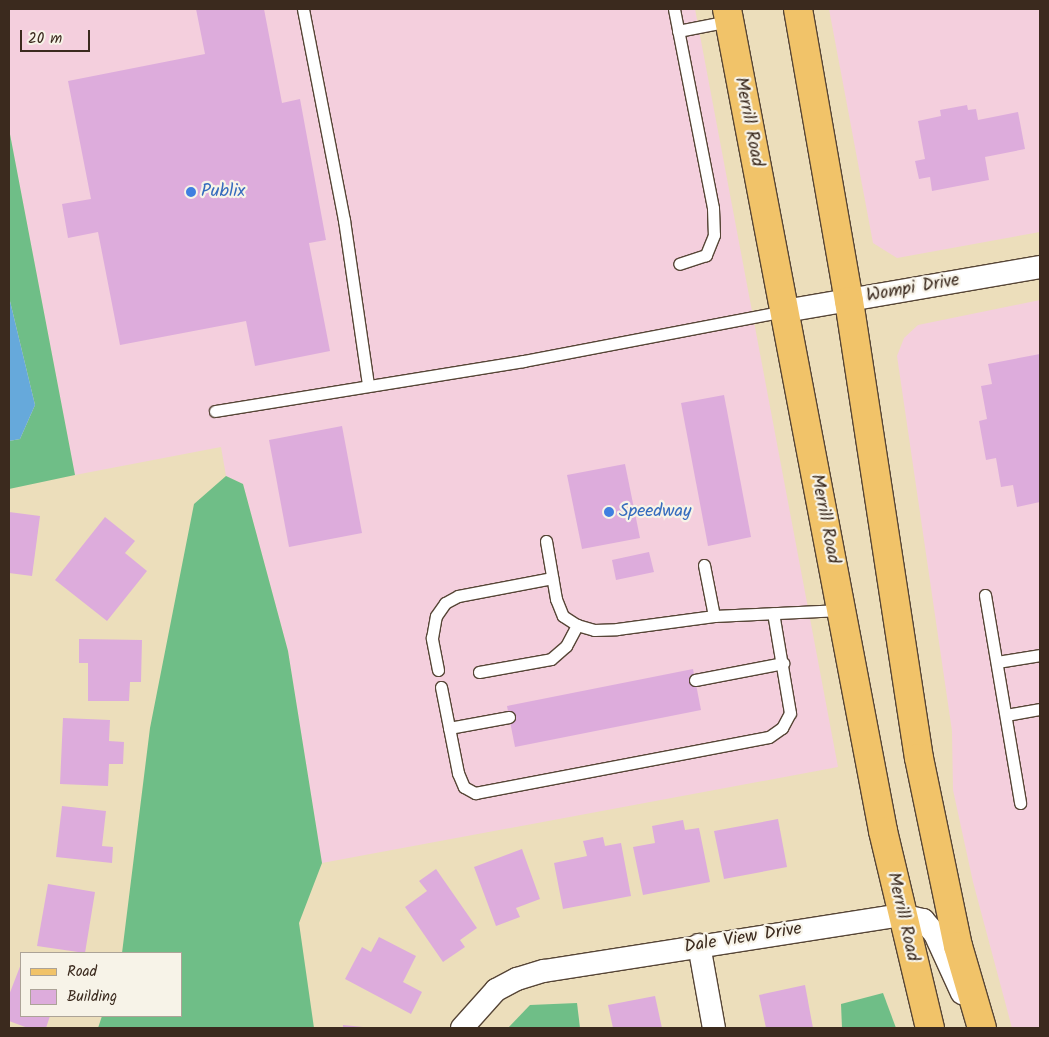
<!DOCTYPE html>
<style>
body{margin:0}
#map{position:relative;width:1049px;height:1037px;overflow:hidden;background:#ecdebb;font-family:Kalam,sans-serif}
div>[style]{position:absolute}
.built>*{inset:0;background:#f4cfdd}
.forest>*{inset:0;background:#6fbe87}
.water>*{inset:0;background:#66a9db}
.building>*{inset:0;background:#ddacdc}
.roads{filter:drop-shadow(1px 0 #564536) drop-shadow(-1px 0 #564536) drop-shadow(0 1px #564536) drop-shadow(0 -1px #564536)}
.lane>*{height:11px;margin:-5.5px;padding:0 5.5px;transform-origin:5.5px;border-radius:5.5px;background:#fff}
.street>*{height:22px;margin:-11px;padding:0 11px;transform-origin:11px;border-radius:11px;background:#fff}
.primary>*{height:28px;margin:-14px;padding:0 14px;transform-origin:14px;border-radius:14px;background:#f1c369}
.dots>*{width:14px;height:14px;translate:-50% -50%;box-sizing:border-box;border:2px solid #f7f3e8;border-radius:50%}
span{translate:-50% -50%;white-space:nowrap;text-align:center;line-height:1.15;-webkit-text-stroke:4.5px #f7f3e8;paint-order:stroke}
.street-label{font-size:18px;color:#3b2a1e}
.shop-label{font-size:18px;color:#366cbe}
.left{translate:0 -50%;text-align:left}
.frame{position:absolute;inset:0;border:10px solid #3b2a1e;pointer-events:none}
.legend{position:absolute;left:20px;top:952px;width:162px;height:65px;box-sizing:border-box;background:#f7f3e8;border:1px solid #aca397;margin:0;padding:6px 9px;list-style:none;font-size:15px;color:#3b2a1e}
.legend li{display:flex;align-items:center;gap:10px;height:25px}
.legend b{width:25px;border:1px solid #aca397}
.scale{position:absolute;left:20px;top:30px;width:70px;height:22px;box-sizing:border-box;border:2px solid #3b2a1e;border-top:0;padding-left:6px;font-size:15px;line-height:18px;white-space:nowrap;color:#3b2a1e;-webkit-text-stroke:4px #f7f3e8;paint-order:stroke}
</style>
<div id="map">
<div class="built">
<div style="clip-path:polygon(9px 9px,695px 9px,838px 767px,322px 863px,288px 651px,243px 484px,226px 476px,221px 447px,75px 475px,9px 129px)"></div>
<div style="clip-path:polygon(829px 9px,1040px 9px,1040px 232px,897px 258px,873px 243px)"></div>
<div style="clip-path:polygon(1040px 300px,1040px 1028px,1012px 1028px,973px 882px,953px 790px,952px 731px,897px 356px,904px 338px,918px 325px)"></div>
</div>
<div class="forest">
<div style="clip-path:polygon(9px 129px,75px 475px,9px 489px,9px 441px,20px 439px,35px 405px,9px 297px)"></div>
<div style="clip-path:polygon(226px 476px,243px 484px,288px 651px,322px 863px,299px 923px,314px 1028px,98px 1028px,102px 1016px,181px 1016px,181px 953px,122px 953px,150px 728px,194px 504px)"></div>
<div style="clip-path:polygon(883px 993px,896px 1028px,842px 1028px,841px 1004px)"></div>
<div style="clip-path:polygon(577px 1003px,580px 1028px,508px 1028px,530px 1005px)"></div>
</div>
<div class="water">
<div style="clip-path:polygon(9px 297px,35px 405px,20px 439px,9px 441px)"></div>
</div>
<div class="building">
<div style="clip-path:polygon(196px 9px,264px 9px,282px 103px,300px 99px,326px 240px,309px 243px,330px 351px,255px 366px,246px 321px,120px 345px,98px 232px,68px 238px,62px 204px,91px 199px,68px 81px,205px 54px)"></div>
<div style="clip-path:polygon(967px 105px,968px 110px,976px 109px,978px 120px,1018px 112px,1025px 149px,985px 157px,989px 180px,932px 191px,930px 177px,919px 179px,915px 161px,925px 159px,918px 121px,941px 116px,940px 110px)"></div>
<div style="clip-path:polygon(1040px 354px,1040px 502px,1017px 507px,1013px 485px,1001px 487px,996px 458px,986px 460px,979px 421px,987px 419px,981px 386px,992px 384px,988px 364px)"></div>
<div style="clip-path:polygon(724px 395px,751px 537px,708px 546px,681px 403px)"></div>
<div style="clip-path:polygon(342px 426px,362px 533px,289px 547px,269px 440px)"></div>
<div style="clip-path:polygon(625px 464px,640px 538px,582px 549px,567px 475px)"></div>
<div style="clip-path:polygon(9px 512px,40px 516px,32px 576px,9px 573px)"></div>
<div style="clip-path:polygon(105px 517px,135px 541px,125px 553px,147px 571px,107px 621px,55px 580px)"></div>
<div style="clip-path:polygon(649px 552px,654px 572px,616px 580px,612px 560px)"></div>
<div style="clip-path:polygon(79px 639px,142px 640px,141px 682px,130px 682px,129px 701px,88px 701px,88px 663px,79px 663px)"></div>
<div style="clip-path:polygon(693px 669px,701px 710px,515px 747px,507px 706px)"></div>
<div style="clip-path:polygon(63px 718px,110px 720px,109px 741px,124px 742px,123px 764px,109px 764px,108px 786px,60px 784px)"></div>
<div style="clip-path:polygon(62px 806px,106px 811px,102px 846px,113px 847px,112px 863px,56px 857px)"></div>
<div style="clip-path:polygon(778px 819px,787px 867px,724px 879px,714px 831px)"></div>
<div style="clip-path:polygon(683px 820px,685px 830px,699px 828px,710px 882px,643px 895px,633px 847px,655px 843px,652px 826px)"></div>
<div style="clip-path:polygon(603px 837px,605px 846px,621px 843px,631px 896px,563px 909px,554px 863px,587px 856px,583px 841px)"></div>
<div style="clip-path:polygon(522px 849px,540px 899px,516px 908px,520px 917px,496px 926px,474px 867px)"></div>
<div style="clip-path:polygon(436px 869px,477px 928px,460px 940px,465px 947px,443px 962px,405px 907px,427px 891px,419px 881px)"></div>
<div style="clip-path:polygon(48px 884px,95px 892px,85px 953px,37px 946px)"></div>
<div style="clip-path:polygon(379px 937px,416px 956px,403px 982px,422px 992px,411px 1014px,345px 979px,362px 947px,371px 952px)"></div>
<div style="clip-path:polygon(21px 964px,21px 1016px,50px 1016px,46px 1028px,28px 1028px,9px 1021px,9px 995px)"></div>
<div style="clip-path:polygon(805px 985px,813px 1028px,766px 1028px,759px 995px)"></div>
<div style="clip-path:polygon(655px 996px,662px 1028px,613px 1028px,608px 1005px)"></div>
<div style="clip-path:polygon(343px 1025px,363px 1027px,362px 1028px,343px 1028px)"></div>
</div>
<div class="roads">
<div class="lane">
<div style="left:303px;top:9px;width:215px;rotate:79deg"></div>
<div style="left:344px;top:220px;width:167px;rotate:81.7deg"></div>
<div style="left:674px;top:9px;width:203px;rotate:78.9deg"></div>
<div style="left:713px;top:208px;width:27px;rotate:88deg"></div>
<div style="left:714px;top:235px;width:22px;rotate:112deg"></div>
<div style="left:706px;top:255px;width:28px;rotate:162deg"></div>
<div style="left:678px;top:31px;width:52px;rotate:-11.1deg"></div>
<div style="left:215px;top:411px;width:312px;rotate:-9.2deg"></div>
<div style="left:523px;top:361px;width:267px;rotate:-10.8deg"></div>
<div style="left:546px;top:541px;width:59px;rotate:80.2deg"></div>
<div style="left:556px;top:599px;width:18px;rotate:68deg"></div>
<div style="left:563px;top:616px;width:17px;rotate:33deg"></div>
<div style="left:577px;top:625px;width:18px;rotate:16deg"></div>
<div style="left:594px;top:630px;width:23px;rotate:-2deg"></div>
<div style="left:617px;top:629px;width:98px;rotate:-7.6deg"></div>
<div style="left:704px;top:565px;width:52px;rotate:78.9deg"></div>
<div style="left:714px;top:616px;width:127px;rotate:-2.7deg"></div>
<div style="left:985px;top:595px;width:211px;rotate:80.4deg"></div>
<div style="left:997px;top:662px;width:44px;rotate:-9.2deg"></div>
<div style="left:438px;top:670px;width:33px;rotate:-101deg"></div>
<div style="left:432px;top:638px;width:22px;rotate:-80deg"></div>
<div style="left:436px;top:616px;width:16px;rotate:-55deg"></div>
<div style="left:445px;top:603px;width:15px;rotate:-28deg"></div>
<div style="left:458px;top:596px;width:96px;rotate:-10.8deg"></div>
<div style="left:479px;top:672px;width:73px;rotate:-10.2deg"></div>
<div style="left:551px;top:659px;width:20px;rotate:-41deg"></div>
<div style="left:566px;top:646px;width:24px;rotate:-62deg"></div>
<div style="left:695px;top:680px;width:90px;rotate:-10.9deg"></div>
<div style="left:441px;top:687px;width:88px;rotate:78.8deg"></div>
<div style="left:458px;top:773px;width:15px;rotate:67deg"></div>
<div style="left:464px;top:787px;width:13px;rotate:29deg"></div>
<div style="left:475px;top:793px;width:299px;rotate:-10.8deg"></div>
<div style="left:769px;top:737px;width:16px;rotate:-35deg"></div>
<div style="left:782px;top:728px;width:17px;rotate:-62deg"></div>
<div style="left:790px;top:713px;width:101px;rotate:-99.6deg"></div>
<div style="left:1006px;top:715px;width:35px;rotate:-10deg"></div>
<div style="left:449px;top:728px;width:61px;rotate:-10.4deg"></div>
</div>
<div class="street">
<div style="left:785px;top:311px;width:259px;rotate:-9.8deg"></div>
<div style="left:699px;top:945px;width:84px;rotate:79.8deg"></div>
<div style="left:462px;top:1028px;width:51px;rotate:-48.2deg"></div>
<div style="left:496px;top:990px;width:24px;rotate:-28deg"></div>
<div style="left:517px;top:979px;width:28px;rotate:-17deg"></div>
<div style="left:544px;top:971px;width:361px;rotate:-8.9deg"></div>
<div style="left:901px;top:915px;width:23px;rotate:13deg"></div>
<div style="left:923px;top:920px;width:18px;rotate:49deg"></div>
<div style="left:935px;top:934px;width:65px;rotate:65.4deg"></div>
</div>
<div class="primary">
<div style="left:727px;top:9px;width:837px;rotate:79.25deg"></div>
<div style="left:883px;top:831px;width:203px;rotate:76.6deg"></div>
<div style="left:798px;top:9px;width:296px;rotate:80.1deg"></div>
<div style="left:849px;top:301px;width:462px;rotate:81.3deg"></div>
<div style="left:919px;top:758px;width:192px;rotate:78.3deg"></div>
<div style="left:958px;top:946px;width:85px;rotate:73.7deg"></div>
</div>
</div>
<div class="dots">
<div style="left:191px;top:192px;background:#3f7fe0"></div>
<div style="left:609px;top:512px;background:#3f7fe0"></div>
</div>
<div class="street-label">
<span style="left:748px;top:122px;rotate:79deg">Merrill Road</span>
<span style="left:913px;top:289px;rotate:-10deg">Wompi Drive</span>
<span style="left:824px;top:519px;rotate:79deg">Merrill Road</span>
<span style="left:902px;top:917px;rotate:77deg">Merrill Road</span>
<span style="left:743px;top:939px;rotate:-9deg">Dale View Drive</span>
</div>
<div class="shop-label">
<span class="left" style="left:201px;top:192px">Publix</span>
<span class="left" style="left:619px;top:512px">Speedway</span>
</div>
<div class="frame"></div>
<ul class="legend">
<li><b style="height:6px;background:#f1c369"></b>Road</li>
<li><b style="height:14px;background:#ddacdc"></b>Building</li>
</ul>
<div class="scale">20 m</div>
</div>
